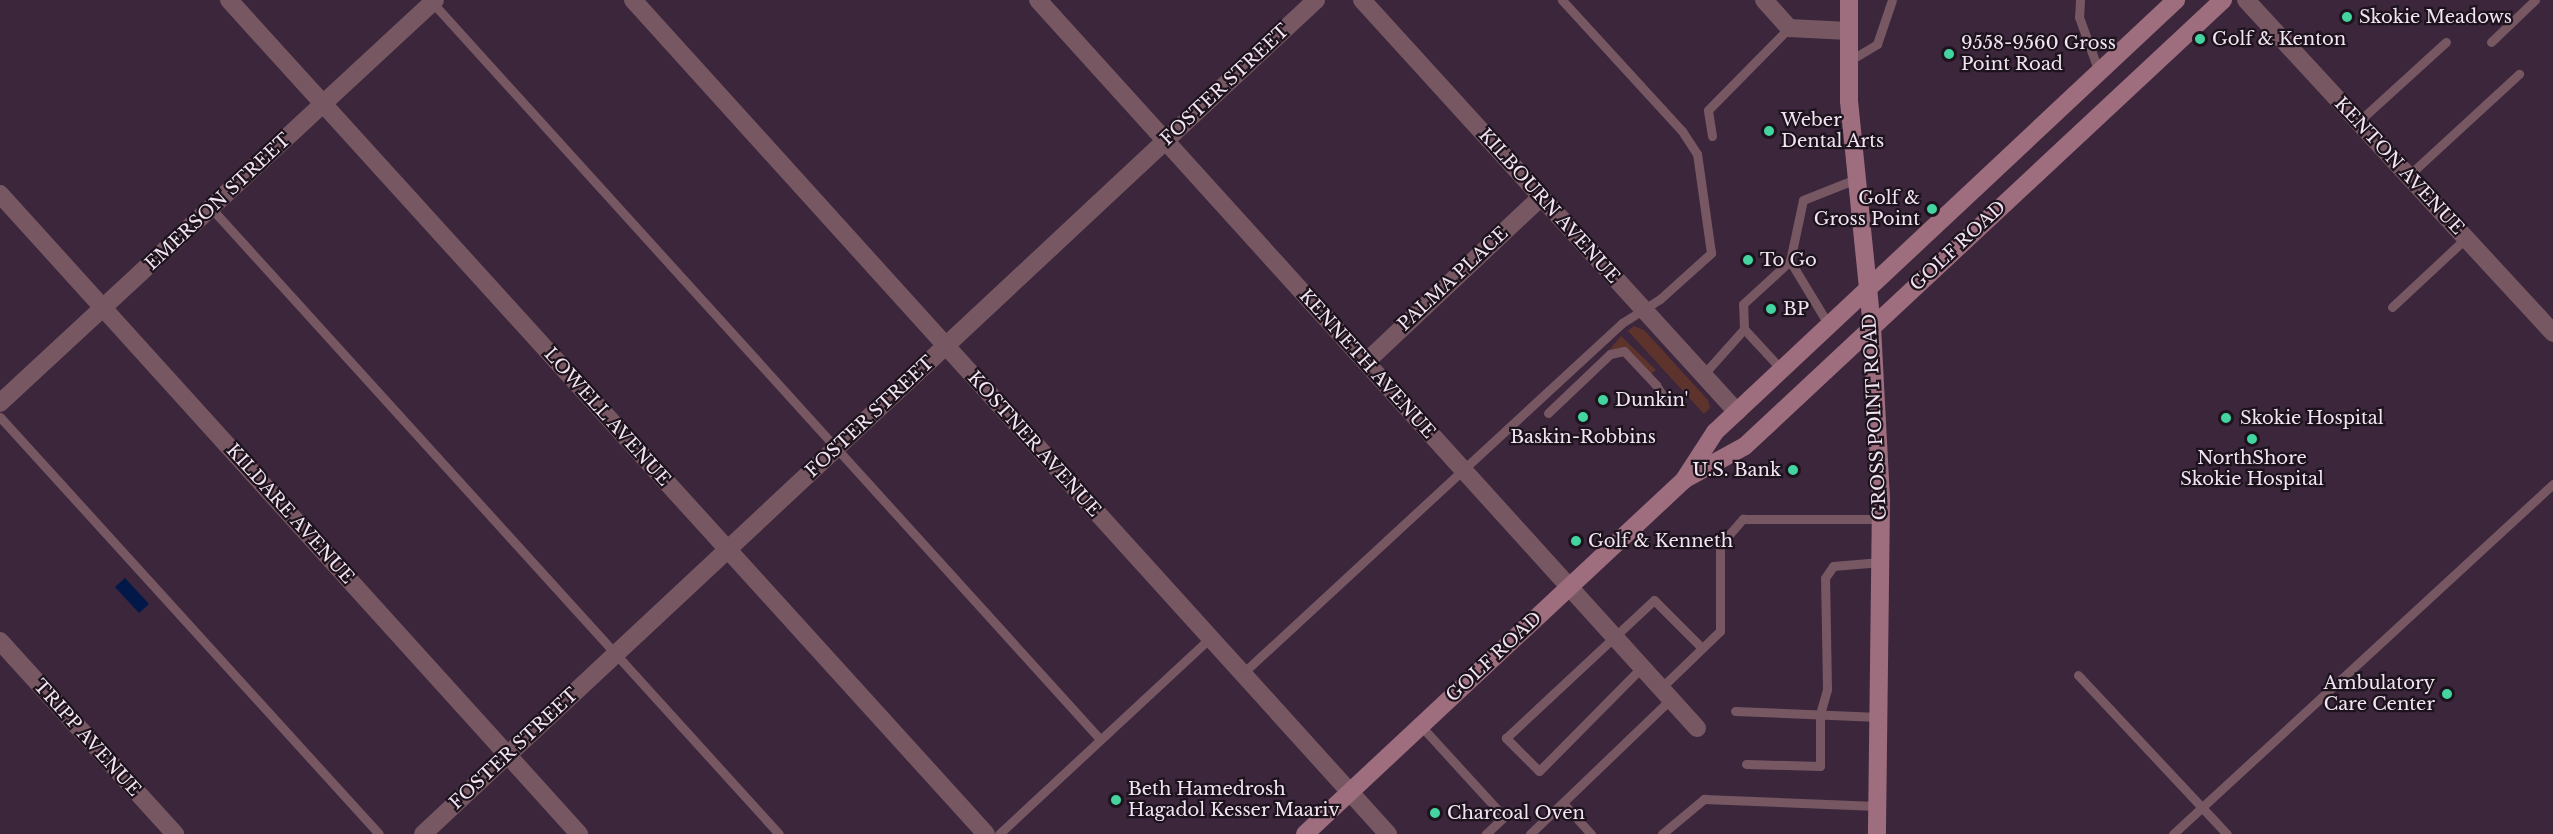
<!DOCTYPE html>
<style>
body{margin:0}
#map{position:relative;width:2553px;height:834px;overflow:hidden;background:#3b263c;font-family:"Libre Baskerville",serif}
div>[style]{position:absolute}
.green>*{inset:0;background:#5d332c}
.water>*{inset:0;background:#011849}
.lane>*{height:9px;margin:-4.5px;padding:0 4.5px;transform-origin:4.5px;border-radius:4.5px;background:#775862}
.street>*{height:18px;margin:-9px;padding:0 9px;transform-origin:9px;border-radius:9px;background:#775862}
.secondary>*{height:18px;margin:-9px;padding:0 9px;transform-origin:9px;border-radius:9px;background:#9f6e7e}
.dots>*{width:16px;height:16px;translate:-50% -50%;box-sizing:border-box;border:3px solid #1d131d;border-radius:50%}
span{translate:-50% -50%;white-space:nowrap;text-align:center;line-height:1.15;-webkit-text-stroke:4.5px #1d131d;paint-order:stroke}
.poi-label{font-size:18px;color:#f2e4f2}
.left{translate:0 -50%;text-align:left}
.right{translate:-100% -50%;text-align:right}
.street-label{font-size:18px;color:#f2e4f2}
</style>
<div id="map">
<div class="green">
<div style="clip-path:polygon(1634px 326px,1644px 330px,1708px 400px,1710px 408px,1704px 414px,1628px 331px)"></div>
<div style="clip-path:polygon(1621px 336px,1656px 370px,1651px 374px,1629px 350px,1610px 349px)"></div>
</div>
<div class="water">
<div style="clip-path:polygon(125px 578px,149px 604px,139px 613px,115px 587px)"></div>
</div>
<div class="lane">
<div style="left:2080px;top:0;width:17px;rotate:93deg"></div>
<div style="left:2079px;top:17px;width:59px;rotate:70deg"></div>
<div style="left:431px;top:1px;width:996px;rotate:47.81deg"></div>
<div style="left:2491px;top:42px;width:61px;rotate:-43.7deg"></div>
<div style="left:1849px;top:61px;width:33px;rotate:-31deg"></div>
<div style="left:1877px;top:44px;width:46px;rotate:-71.2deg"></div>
<div style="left:2358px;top:122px;width:119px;rotate:-42.3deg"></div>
<div style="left:1712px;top:136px;width:26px;rotate:-99deg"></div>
<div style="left:1708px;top:110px;width:115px;rotate:-45.4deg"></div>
<div style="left:2408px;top:176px;width:151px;rotate:-42.6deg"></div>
<div style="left:211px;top:208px;width:845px;rotate:47.78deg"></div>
<div style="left:1790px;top:261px;width:77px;rotate:58.8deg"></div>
<div style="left:2392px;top:307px;width:101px;rotate:-43deg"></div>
<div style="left:1782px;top:370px;width:56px;rotate:-132.8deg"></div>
<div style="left:1744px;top:329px;width:25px;rotate:-92deg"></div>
<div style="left:1743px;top:304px;width:64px;rotate:-42.5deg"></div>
<div style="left:1790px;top:261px;width:62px;rotate:-78deg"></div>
<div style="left:1803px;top:200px;width:57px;rotate:-21.6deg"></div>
<div style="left:1703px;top:375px;width:62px;rotate:-48.3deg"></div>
<div style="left:1548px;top:413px;width:86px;rotate:-43.6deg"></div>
<div style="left:1610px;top:354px;width:14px;rotate:-12deg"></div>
<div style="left:1624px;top:351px;width:47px;rotate:46.7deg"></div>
<div style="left:1656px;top:385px;width:19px;rotate:58deg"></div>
<div style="left:0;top:417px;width:563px;rotate:47.73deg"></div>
<div style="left:1642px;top:667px;width:146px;rotate:134.7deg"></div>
<div style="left:1539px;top:771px;width:47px;rotate:-135deg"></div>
<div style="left:1506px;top:738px;width:202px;rotate:-43deg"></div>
<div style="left:1654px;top:600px;width:68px;rotate:45deg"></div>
<div style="left:1243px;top:673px;width:516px;rotate:-42.72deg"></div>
<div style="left:1622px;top:323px;width:45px;rotate:-32.3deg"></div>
<div style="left:1660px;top:299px;width:69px;rotate:-42deg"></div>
<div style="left:1711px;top:253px;width:100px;rotate:-98deg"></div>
<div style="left:1697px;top:154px;width:27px;rotate:-123deg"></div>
<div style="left:1682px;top:131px;width:178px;rotate:-132.5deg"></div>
<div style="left:2078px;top:675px;width:218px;rotate:46.9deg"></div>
<div style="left:1661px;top:688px;width:82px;rotate:-44deg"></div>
<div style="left:1720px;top:631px;width:86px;rotate:-90deg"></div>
<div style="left:1720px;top:545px;width:35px;rotate:-49deg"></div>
<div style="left:1743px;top:519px;width:138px"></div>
<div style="left:1735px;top:711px;width:144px;rotate:2.4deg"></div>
<div style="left:1421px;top:726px;width:123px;rotate:47.6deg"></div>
<div style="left:1504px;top:817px;width:25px;rotate:137deg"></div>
<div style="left:1746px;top:764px;width:74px;rotate:1.5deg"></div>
<div style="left:1820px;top:766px;width:52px;rotate:-90deg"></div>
<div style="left:1820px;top:714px;width:26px;rotate:-74deg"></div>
<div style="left:1827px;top:689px;width:111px;rotate:-91deg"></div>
<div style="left:1825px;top:578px;width:14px;rotate:-56deg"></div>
<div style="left:1833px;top:566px;width:48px;rotate:-4.8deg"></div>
<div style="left:1563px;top:803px;width:42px;rotate:47.9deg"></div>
<div style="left:999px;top:834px;width:288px;rotate:-42.9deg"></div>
<div style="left:1530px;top:834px;width:195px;rotate:-43.8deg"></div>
<div style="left:1662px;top:834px;width:55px;rotate:-39.8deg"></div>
<div style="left:1704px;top:799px;width:173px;rotate:2.3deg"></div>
<div style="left:2173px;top:834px;width:517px;rotate:-42.65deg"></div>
</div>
<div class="street">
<div style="left:229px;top:0;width:1126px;rotate:47.77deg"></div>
<div style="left:633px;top:0;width:1125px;rotate:47.85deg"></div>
<div style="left:1038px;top:0;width:982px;rotate:47.85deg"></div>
<div style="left:1362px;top:0;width:557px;rotate:47.69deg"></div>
<div style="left:1764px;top:0;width:38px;rotate:48deg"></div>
<div style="left:1789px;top:28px;width:60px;rotate:2.9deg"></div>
<div style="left:2246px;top:0;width:453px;rotate:47.3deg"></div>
<div style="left:0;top:194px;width:863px;rotate:47.86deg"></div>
<div style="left:1366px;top:362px;width:241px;rotate:-43.3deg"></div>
<div style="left:0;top:403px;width:593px;rotate:-42.81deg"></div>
<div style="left:0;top:641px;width:261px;rotate:47.8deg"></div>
<div style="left:423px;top:834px;width:1222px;rotate:-43.04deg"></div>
</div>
<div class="secondary">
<div style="left:1849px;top:0;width:101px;rotate:90deg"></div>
<div style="left:1849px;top:101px;width:227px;rotate:84.2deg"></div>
<div style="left:1872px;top:327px;width:174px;rotate:87deg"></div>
<div style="left:1881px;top:501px;width:333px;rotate:90.7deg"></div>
<div style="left:1685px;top:479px;width:68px;rotate:-28.8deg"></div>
<div style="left:1745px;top:446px;width:654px;rotate:-43.02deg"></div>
<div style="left:1305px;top:834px;width:519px;rotate:-43.05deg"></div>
<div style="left:1684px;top:480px;width:57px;rotate:-57.1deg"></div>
<div style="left:1715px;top:432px;width:632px;rotate:-43.14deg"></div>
</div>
<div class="dots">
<div style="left:2347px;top:17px;background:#43d4a0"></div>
<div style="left:2200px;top:39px;background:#43d4a0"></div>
<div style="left:1949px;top:54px;background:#43d4a0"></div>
<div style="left:1769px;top:131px;background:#43d4a0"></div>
<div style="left:1932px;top:209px;background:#43d4a0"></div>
<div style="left:1748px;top:260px;background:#43d4a0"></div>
<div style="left:1771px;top:309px;background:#43d4a0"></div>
<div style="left:1603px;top:400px;background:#43d4a0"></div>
<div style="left:1583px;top:417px;background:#43d4a0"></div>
<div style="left:2226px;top:418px;background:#43d4a0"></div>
<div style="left:2252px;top:439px;background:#43d4a0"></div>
<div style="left:1793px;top:470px;background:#43d4a0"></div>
<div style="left:1576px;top:541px;background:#43d4a0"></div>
<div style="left:2447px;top:694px;background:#43d4a0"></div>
<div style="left:1116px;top:800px;background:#43d4a0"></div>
<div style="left:1435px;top:813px;background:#43d4a0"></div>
</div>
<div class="poi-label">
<span class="left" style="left:2359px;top:17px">Skokie Meadows</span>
<span class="left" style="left:2212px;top:39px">Golf &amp; Kenton</span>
<span class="left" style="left:1961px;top:54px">9558-9560 Gross<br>Point Road</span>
<span class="left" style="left:1781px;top:131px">Weber<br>Dental Arts</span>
<span class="right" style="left:1920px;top:209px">Golf &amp;<br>Gross Point</span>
<span class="left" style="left:1760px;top:260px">To Go</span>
<span class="left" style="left:1783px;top:309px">BP</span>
<span class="left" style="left:1615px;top:400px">Dunkin'</span>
<span class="left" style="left:2240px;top:418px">Skokie Hospital</span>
<span style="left:1583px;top:437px">Baskin-Robbins</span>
<span style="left:2252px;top:469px">NorthShore<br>Skokie Hospital</span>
<span class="right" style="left:1781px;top:470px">U.S. Bank</span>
<span class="left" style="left:1588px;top:541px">Golf &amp; Kenneth</span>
<span class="right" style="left:2435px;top:694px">Ambulatory<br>Care Center</span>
<span class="left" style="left:1128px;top:800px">Beth Hamedrosh<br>Hagadol Kesser Maariv</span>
<span class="left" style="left:1447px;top:813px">Charcoal Oven</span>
</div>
<div class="street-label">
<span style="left:1225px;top:85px;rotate:-43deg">FOSTER STREET</span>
<span style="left:2399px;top:166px;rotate:47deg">KENTON AVENUE</span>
<span style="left:218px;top:202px;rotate:-43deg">EMERSON STREET</span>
<span style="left:1549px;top:206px;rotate:48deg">KILBOURN AVENUE</span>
<span style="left:1958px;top:246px;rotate:-43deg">GOLF ROAD</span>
<span style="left:1453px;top:279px;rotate:-43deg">PALMA PLACE</span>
<span style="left:1367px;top:364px;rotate:48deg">KENNETH AVENUE</span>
<span style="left:607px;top:417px;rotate:48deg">LOWELL AVENUE</span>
<span style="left:870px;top:417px;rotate:-43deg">FOSTER STREET</span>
<span style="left:1875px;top:417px;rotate:-93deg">GROSS POINT ROAD</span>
<span style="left:1034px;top:444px;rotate:48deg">KOSTNER AVENUE</span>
<span style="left:290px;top:514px;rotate:48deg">KILDARE AVENUE</span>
<span style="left:1494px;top:657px;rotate:-43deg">GOLF ROAD</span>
<span style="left:87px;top:738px;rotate:48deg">TRIPP AVENUE</span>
<span style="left:514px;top:749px;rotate:-43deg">FOSTER STREET</span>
</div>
</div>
